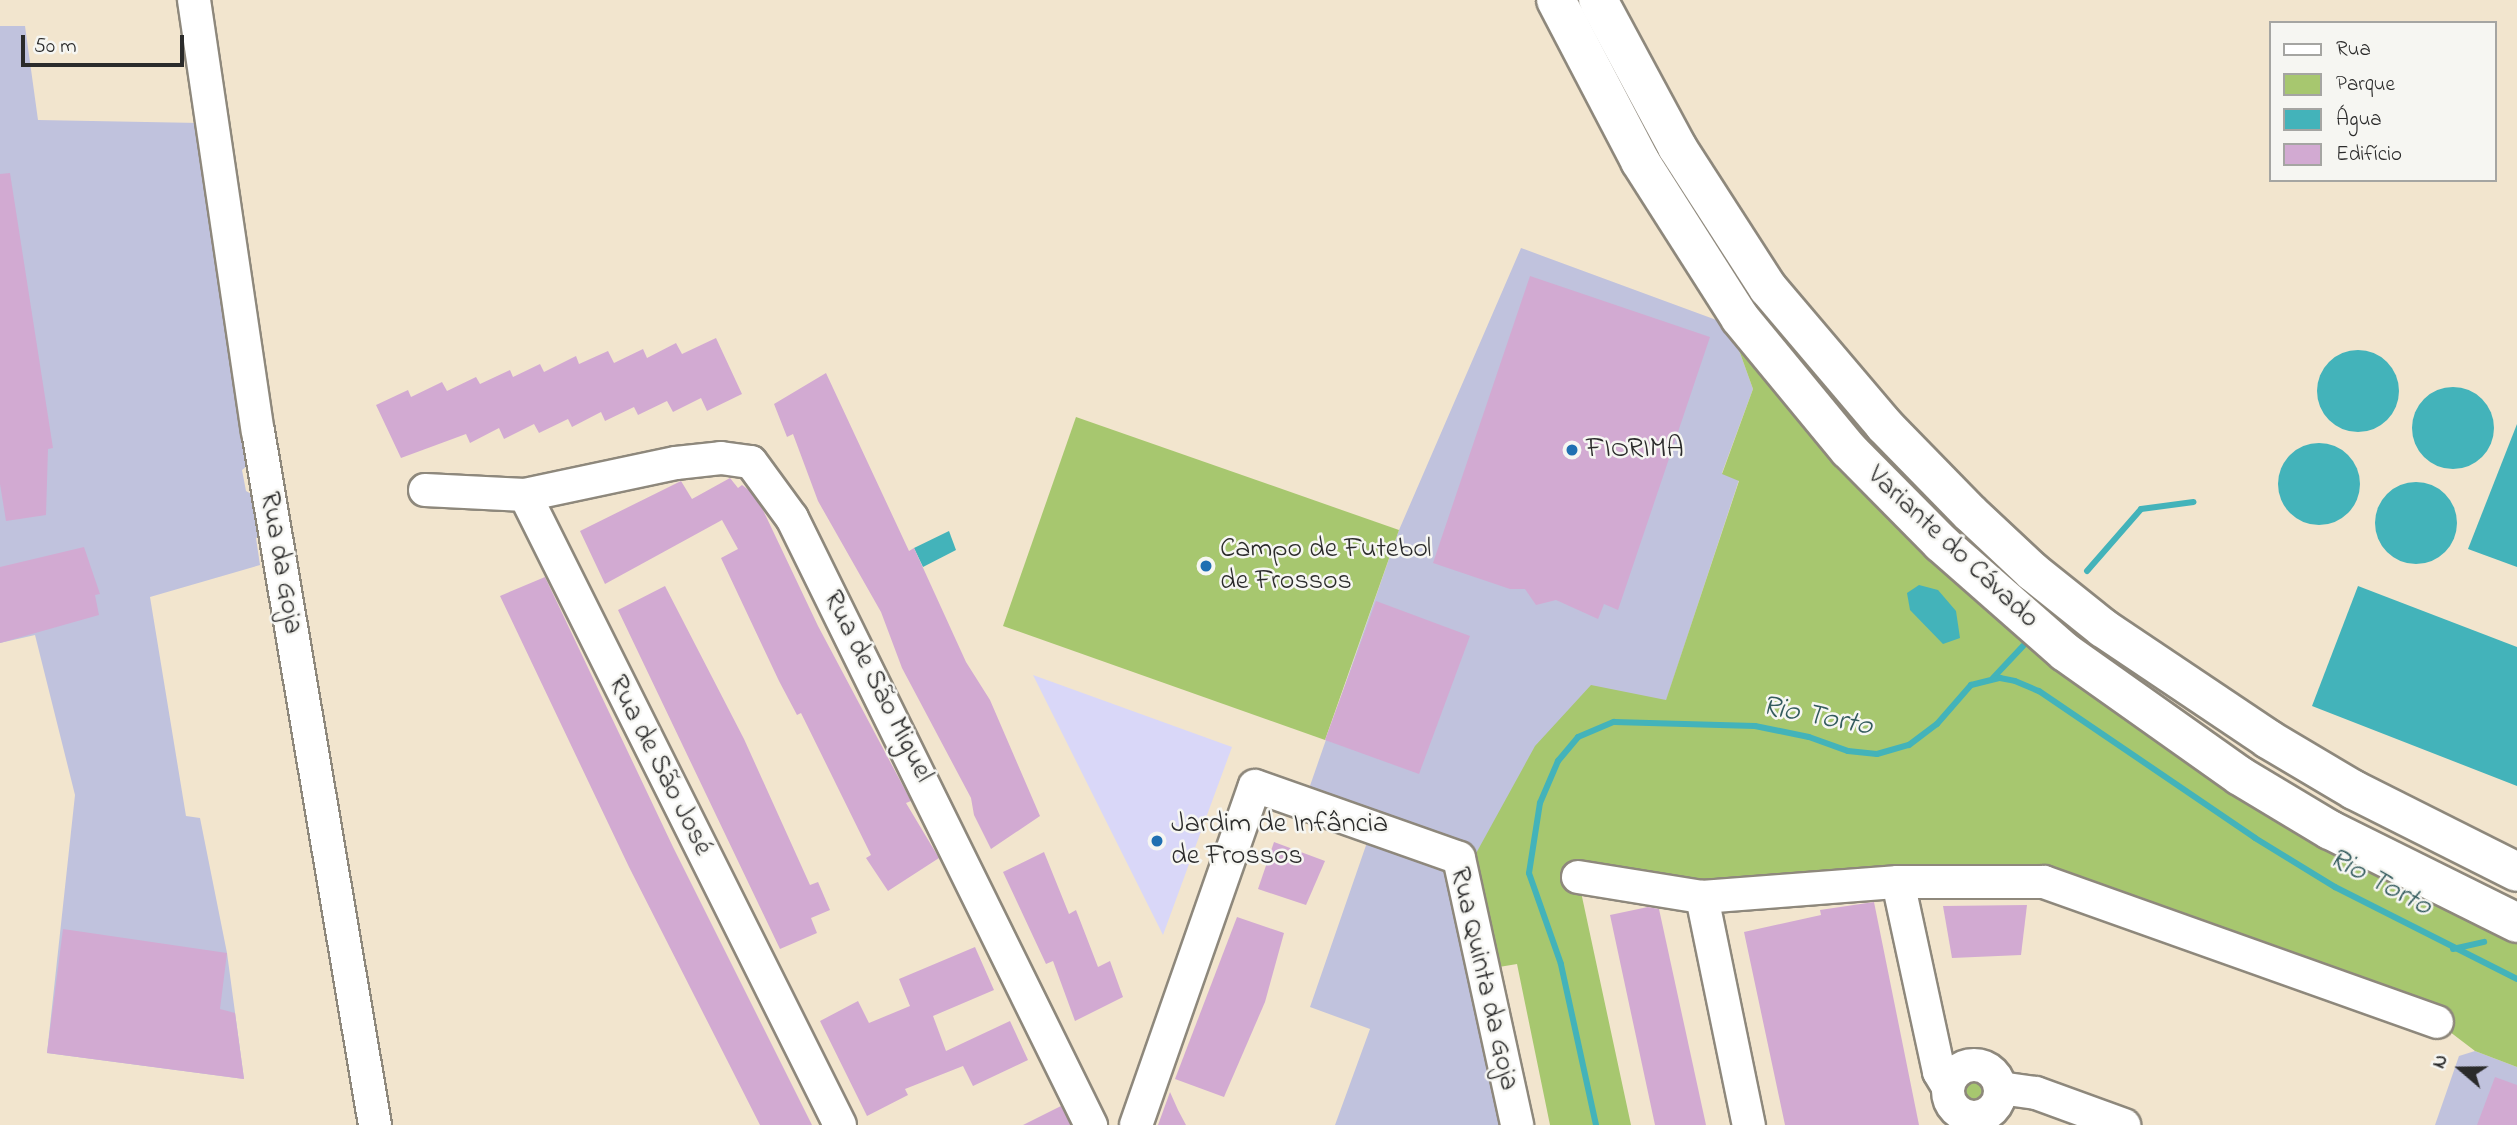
<!DOCTYPE html>
<meta charset="utf-8">
<style>
body{margin:0}
#map{position:relative;width:2517px;height:1125px;overflow:hidden;background:#f2e5ce;font-family:"Indie Flower",sans-serif}
div>[style]{position:absolute}
.built>*{inset:0;background:#d9d7f8}
.industrial>*{inset:0;background:#c0c2dd}
.green>*{inset:0;background:#a7c76f}
.round{border-radius:50%}
.water>*{inset:0;background:#43b3ba}
.stream>*{height:6px;margin:-3px;padding:0 3px;transform-origin:3px;border-radius:3px;background:#43b3ba}
.building>*{inset:0;background:#d2aad2}
.roads{filter:drop-shadow(2px 0 #8e887c) drop-shadow(-2px 0 #8e887c) drop-shadow(0 2px #8e887c) drop-shadow(0 -2px #8e887c)}
.minor>*{height:32px;margin:-16px;padding:0 16px;transform-origin:16px;border-radius:16px;background:#fff}
.minor>.ring{margin:-16px;padding:0;box-sizing:content-box;background:none;border:32px solid #fff;border-radius:50%}
.major>*{height:38px;margin:-19px;padding:0 19px;transform-origin:19px;border-radius:19px;background:#fff}
.dots>*{width:19px;height:19px;translate:-50% -50%;box-sizing:border-box;border:4px solid #f6f6f2;border-radius:50%}
span{translate:-50% -50%;white-space:nowrap;text-align:center;line-height:1.15;-webkit-text-stroke:5px #f6f6f2;paint-order:stroke}
.poi-label{font-size:28px;color:#2b2b2b}
.left{translate:0 -50%;text-align:left}
.street-label{font-size:28px;color:#2b2b2b}
.water-label{font-size:30px;color:#335b5d;font-style:italic}
.legend{position:absolute;left:2269px;top:21px;width:228px;height:161px;box-sizing:border-box;background:#f6f6f2;border:2px solid #a5a5a2;margin:0;padding:9px 12px;list-style:none;font-size:21px;color:#2b2b2b}
.legend li{display:flex;align-items:center;gap:14px;height:35px}
.legend b{width:35px;border:2px solid #a5a5a2}
.north{position:absolute;left:2426px;top:1034px;width:70px;height:70px;-webkit-text-stroke:5px #f6f6f2;paint-order:stroke;rotate:290deg;font-size:19px;font-weight:700;line-height:28px;text-align:center;color:#2b2b2b}
.north::after{content:'';display:block;margin:auto;width:24px;height:32px;background:#2b2b2b;clip-path:polygon(50% 0,100% 100%,50% 72%,0 100%)}
.scale{position:absolute;left:21px;top:35px;width:163px;height:32px;box-sizing:border-box;border:4px solid #2b2b2b;border-top:0;padding-left:9px;font-size:21px;line-height:24px;white-space:nowrap;color:#2b2b2b;-webkit-text-stroke:5px #f6f6f2;paint-order:stroke}
</style>
<div id="map">
<div class="built">
<div style="clip-path:polygon(1033px 675px,1232px 747px,1163px 935px)"></div>
</div>
<div class="industrial">
<div style="clip-path:polygon(0 26px,25px 26px,38px 120px,200px 123px,253px 461px,242px 470px,246px 491px,257px 497px,265px 532px,256px 538px,260px 565px,150px 597px,186px 816px,200px 818px,227px 953px,244px 1079px,47px 1053px,75px 795px,35px 635px,0 643px)"></div>
<div style="clip-path:polygon(1521px 248px,1730px 325px,1753px 389px,1722px 473px,1739px 480px,1666px 701px,1493px 826px,1474px 857px,1517px 1125px,1335px 1125px,1370px 1029px,1310px 1007px,1372px 828px,1304px 803px,1399px 530px)"></div>
<div style="clip-path:polygon(2475px 1051px,2517px 1067px,2517px 1125px,2435px 1125px,2459px 1056px)"></div>
</div>
<div class="green">
<div style="clip-path:polygon(1730px 325px,2065px 652px,2517px 923px,2517px 1067px,2475px 1051px,2437px 1022px,2044px 882px,1702px 897px,1578px 878px,1631px 1125px,1550px 1125px,1517px 964px,1499px 967px,1474px 857px,1535px 746px,1591px 685px,1666px 700px,1739px 481px,1722px 474px,1753px 389px)"></div>
<div style="clip-path:polygon(1076px 417px,1399px 530px,1325px 740px,1003px 626px)"></div>
<div class="round" style="left:1958px;top:1074px;width:34px;height:34px"></div>
</div>
<div class="water">
<div class="round" style="left:2317px;top:350px;width:82px;height:82px"></div>
<div class="round" style="left:2412px;top:387px;width:82px;height:82px"></div>
<div style="clip-path:polygon(2517px 424px,2517px 567px,2468px 549px)"></div>
<div class="round" style="left:2278px;top:443px;width:82px;height:82px"></div>
<div class="round" style="left:2375px;top:482px;width:82px;height:82px"></div>
<div style="clip-path:polygon(949px 531px,956px 550px,923px 567px,914px 548px)"></div>
<div style="clip-path:polygon(1919px 585px,1938px 590px,1956px 611px,1960px 638px,1943px 644px,1910px 610px,1907px 593px)"></div>
<div style="clip-path:polygon(2358px 586px,2517px 647px,2517px 786px,2312px 706px)"></div>
</div>
<div class="stream">
<div style="left:2087px;top:571px;width:82px;rotate:-48.9deg"></div>
<div style="left:2141px;top:509px;width:53px;rotate:-7.5deg"></div>
<div style="left:1993px;top:678px;width:44px;rotate:-46.8deg"></div>
<div style="left:2453px;top:949px;width:32px;rotate:-13deg"></div>
<div style="left:1596px;top:1125px;width:165px;rotate:-102.3deg"></div>
<div style="left:1561px;top:964px;width:96px;rotate:-109.4deg"></div>
<div style="left:1529px;top:873px;width:71px;rotate:-81.1deg"></div>
<div style="left:1540px;top:803px;width:46px;rotate:-66.8deg"></div>
<div style="left:1558px;top:761px;width:31px;rotate:-50deg"></div>
<div style="left:1578px;top:737px;width:39px;rotate:-23deg"></div>
<div style="left:1614px;top:722px;width:141px;rotate:1.6deg"></div>
<div style="left:1755px;top:726px;width:55px;rotate:11.5deg"></div>
<div style="left:1809px;top:737px;width:41px;rotate:19.7deg"></div>
<div style="left:1848px;top:751px;width:29px;rotate:6deg"></div>
<div style="left:1877px;top:754px;width:33px;rotate:-16deg"></div>
<div style="left:1909px;top:745px;width:35px;rotate:-37deg"></div>
<div style="left:1937px;top:724px;width:52px;rotate:-48.9deg"></div>
<div style="left:1971px;top:685px;width:30px;rotate:-14deg"></div>
<div style="left:2000px;top:678px;width:15px;rotate:11deg"></div>
<div style="left:2015px;top:681px;width:26px;rotate:23deg"></div>
<div style="left:2039px;top:691px;width:261px;rotate:34.2deg"></div>
<div style="left:2255px;top:838px;width:94px;rotate:31.5deg"></div>
<div style="left:2335px;top:887px;width:204px;rotate:26.8deg"></div>
</div>
<div class="building">
<div style="clip-path:polygon(10px 173px,53px 448px,48px 449px,46px 515px,6px 521px,0 484px,0 174px)"></div>
<div style="clip-path:polygon(1530px 276px,1710px 337px,1618px 610px,1604px 604px,1598px 619px,1556px 600px,1536px 605px,1525px 589px,1510px 589px,1433px 563px)"></div>
<div style="clip-path:polygon(716px 338px,742px 394px,707px 411px,701px 398px,673px 412px,667px 401px,638px 415px,634px 407px,605px 421px,601px 412px,572px 427px,568px 419px,539px 433px,534px 424px,504px 439px,499px 428px,470px 443px,466px 434px,401px 458px,376px 405px,408px 390px,411px 397px,442px 382px,447px 391px,476px 377px,480px 384px,510px 370px,513px 377px,540px 364px,544px 372px,576px 356px,579px 364px,608px 351px,614px 363px,643px 349px,647px 358px,676px 343px,682px 354px)"></div>
<div style="clip-path:polygon(826px 373px,909px 551px,914px 548px,966px 662px,990px 700px,1040px 816px,991px 849px,974px 815px,971px 798px,902px 668px,881px 612px,818px 501px,793px 434px,787px 437px,774px 404px)"></div>
<div style="clip-path:polygon(730px 478px,738px 488px,742px 485px,750px 491px,763px 510px,818px 626px,911px 801px,906px 803px,939px 858px,888px 891px,866px 858px,871px 855px,801px 713px,797px 715px,779px 681px,721px 558px,738px 549px,722px 520px,605px 584px,580px 531px,681px 481px,692px 499px)"></div>
<div style="clip-path:polygon(84px 547px,100px 594px,95px 595px,99px 615px,0 643px,0 567px)"></div>
<div style="clip-path:polygon(545px 577px,673px 847px,812px 1125px,760px 1125px,629px 867px,500px 596px)"></div>
<div style="clip-path:polygon(665px 586px,744px 739px,810px 885px,818px 882px,830px 910px,811px 918px,817px 933px,780px 949px,618px 610px)"></div>
<div style="clip-path:polygon(1376px 601px,1470px 636px,1419px 774px,1325px 740px)"></div>
<div style="clip-path:polygon(1274px 842px,1325px 861px,1306px 905px,1258px 889px)"></div>
<div style="clip-path:polygon(1044px 852px,1069px 914px,1076px 910px,1098px 967px,1110px 961px,1123px 997px,1075px 1021px,1053px 961px,1046px 964px,1003px 872px)"></div>
<div style="clip-path:polygon(1874px 902px,1919px 1125px,1785px 1125px,1744px 932px,1821px 915px,1820px 910px)"></div>
<div style="clip-path:polygon(2027px 905px,2021px 955px,1952px 958px,1943px 906px)"></div>
<div style="clip-path:polygon(1648px 907px,1659px 909px,1706px 1125px,1655px 1125px,1610px 915px)"></div>
<div style="clip-path:polygon(1237px 917px,1284px 933px,1265px 1002px,1224px 1097px,1175px 1079px)"></div>
<div style="clip-path:polygon(63px 929px,227px 953px,220px 1009px,235px 1013px,244px 1079px,47px 1053px)"></div>
<div style="clip-path:polygon(975px 947px,994px 990px,933px 1016px,946px 1051px,1010px 1021px,1028px 1060px,973px 1086px,963px 1066px,905px 1089px,908px 1095px,867px 1116px,820px 1021px,858px 1001px,869px 1023px,910px 1006px,899px 979px)"></div>
<div style="clip-path:polygon(2495px 1077px,2517px 1085px,2517px 1125px,2477px 1125px)"></div>
<div style="clip-path:polygon(1170px 1092px,1178px 1110px,1186px 1125px,1158px 1125px)"></div>
<div style="clip-path:polygon(1061px 1106px,1071px 1125px,1023px 1125px)"></div>
</div>
<div class="roads">
<div class="minor">
<div style="left:194px;top:0;width:436px;rotate:81.6deg"></div>
<div style="left:258px;top:431px;width:704px;rotate:80.43deg"></div>
<div style="left:425px;top:490px;width:100px;rotate:2.9deg"></div>
<div style="left:525px;top:495px;width:154px;rotate:-12deg"></div>
<div style="left:676px;top:463px;width:45px;rotate:-6.3deg"></div>
<div style="left:721px;top:458px;width:30px;rotate:8deg"></div>
<div style="left:751px;top:462px;width:69px;rotate:53.8deg"></div>
<div style="left:792px;top:518px;width:677px;rotate:63.78deg"></div>
<div style="left:525px;top:495px;width:704px;rotate:63.43deg"></div>
<div style="left:1578px;top:877px;width:126px;rotate:9.2deg"></div>
<div style="left:1702px;top:897px;width:197px;rotate:-4.4deg"></div>
<div style="left:1898px;top:882px;width:146px"></div>
<div style="left:2044px;top:882px;width:417px;rotate:19.6deg"></div>
<div style="left:1898px;top:882px;width:194px;rotate:77.8deg"></div>
<div style="left:1939px;top:1072px;width:17px;rotate:59deg"></div>
<div style="left:1702px;top:897px;width:233px;rotate:78.4deg"></div>
<div class="ring" style="left:1948px;top:1065px;width:20px;height:20px"></div>
<div style="left:2000px;top:1088px;width:36px;rotate:8deg"></div>
<div style="left:2036px;top:1093px;width:94px;rotate:20deg"></div>
<div style="left:1136px;top:1125px;width:359px;rotate:-70.7deg"></div>
<div style="left:1255px;top:786px;width:216px;rotate:19.4deg"></div>
<div style="left:1459px;top:858px;width:273px;rotate:77.7deg"></div>
</div>
<div class="major">
<div style="left:1556px;top:0;width:182px;rotate:62.4deg"></div>
<div style="left:1640px;top:161px;width:186px;rotate:57.5deg"></div>
<div style="left:1740px;top:318px;width:171px;rotate:50.5deg"></div>
<div style="left:1849px;top:450px;width:131px;rotate:45.3deg"></div>
<div style="left:1941px;top:543px;width:165px;rotate:41.3deg"></div>
<div style="left:2065px;top:652px;width:214px;rotate:35.3deg"></div>
<div style="left:2240px;top:776px;width:105px;rotate:31deg"></div>
<div style="left:2330px;top:830px;width:209px;rotate:26.4deg"></div>
<div style="left:1598px;top:0;width:167px;rotate:61.7deg"></div>
<div style="left:1677px;top:147px;width:168px;rotate:57.2deg"></div>
<div style="left:1768px;top:288px;width:180px;rotate:49.7deg"></div>
<div style="left:1884px;top:425px;width:123px;rotate:45.7deg"></div>
<div style="left:1970px;top:513px;width:86px;rotate:43.1deg"></div>
<div style="left:2033px;top:572px;width:90px;rotate:38.7deg"></div>
<div style="left:2103px;top:628px;width:199px;rotate:33.9deg"></div>
<div style="left:2268px;top:739px;width:100px;rotate:30.7deg"></div>
<div style="left:2354px;top:790px;width:182px;rotate:26.7deg"></div>
</div>
</div>
<div class="dots">
<div style="left:1572px;top:450px;background:#1f6fb2"></div>
<div style="left:1206px;top:566px;background:#1f6fb2"></div>
<div style="left:1157px;top:841px;background:#1f6fb2"></div>
</div>
<div class="poi-label">
<span class="left" style="left:1586px;top:450px">FIORIMA</span>
<span class="left" style="left:1220px;top:566px">Campo de Futebol<br>de Frossos</span>
<span class="left" style="left:1171px;top:841px">Jardim de Infância<br>de Frossos</span>
</div>
<div class="street-label">
<span style="left:1952px;top:548px;rotate:43deg">Variante do Cávado</span>
<span style="left:280px;top:563px;rotate:80deg">Rua da Goja</span>
<span style="left:877px;top:687px;rotate:63deg">Rua de São Miguel</span>
<span style="left:659px;top:766px;rotate:63deg">Rua de São José</span>
<span style="left:1483px;top:979px;rotate:77deg">Rua Quinta da Goja</span>
</div>
<div class="water-label">
<span style="left:1817px;top:717px;rotate:11deg">Rio Torto</span>
<span style="left:2380px;top:883px;rotate:28deg">Rio Torto</span>
</div>
<ul class="legend">
<li><b style="height:9px;background:#fff"></b>Rua</li>
<li><b style="height:19px;background:#a7c76f"></b>Parque</li>
<li><b style="height:19px;background:#43b3ba"></b>Água</li>
<li><b style="height:19px;background:#d2aad2"></b>Edifício</li>
</ul>
<div class="north">N</div>
<div class="scale">50 m</div>
</div>
